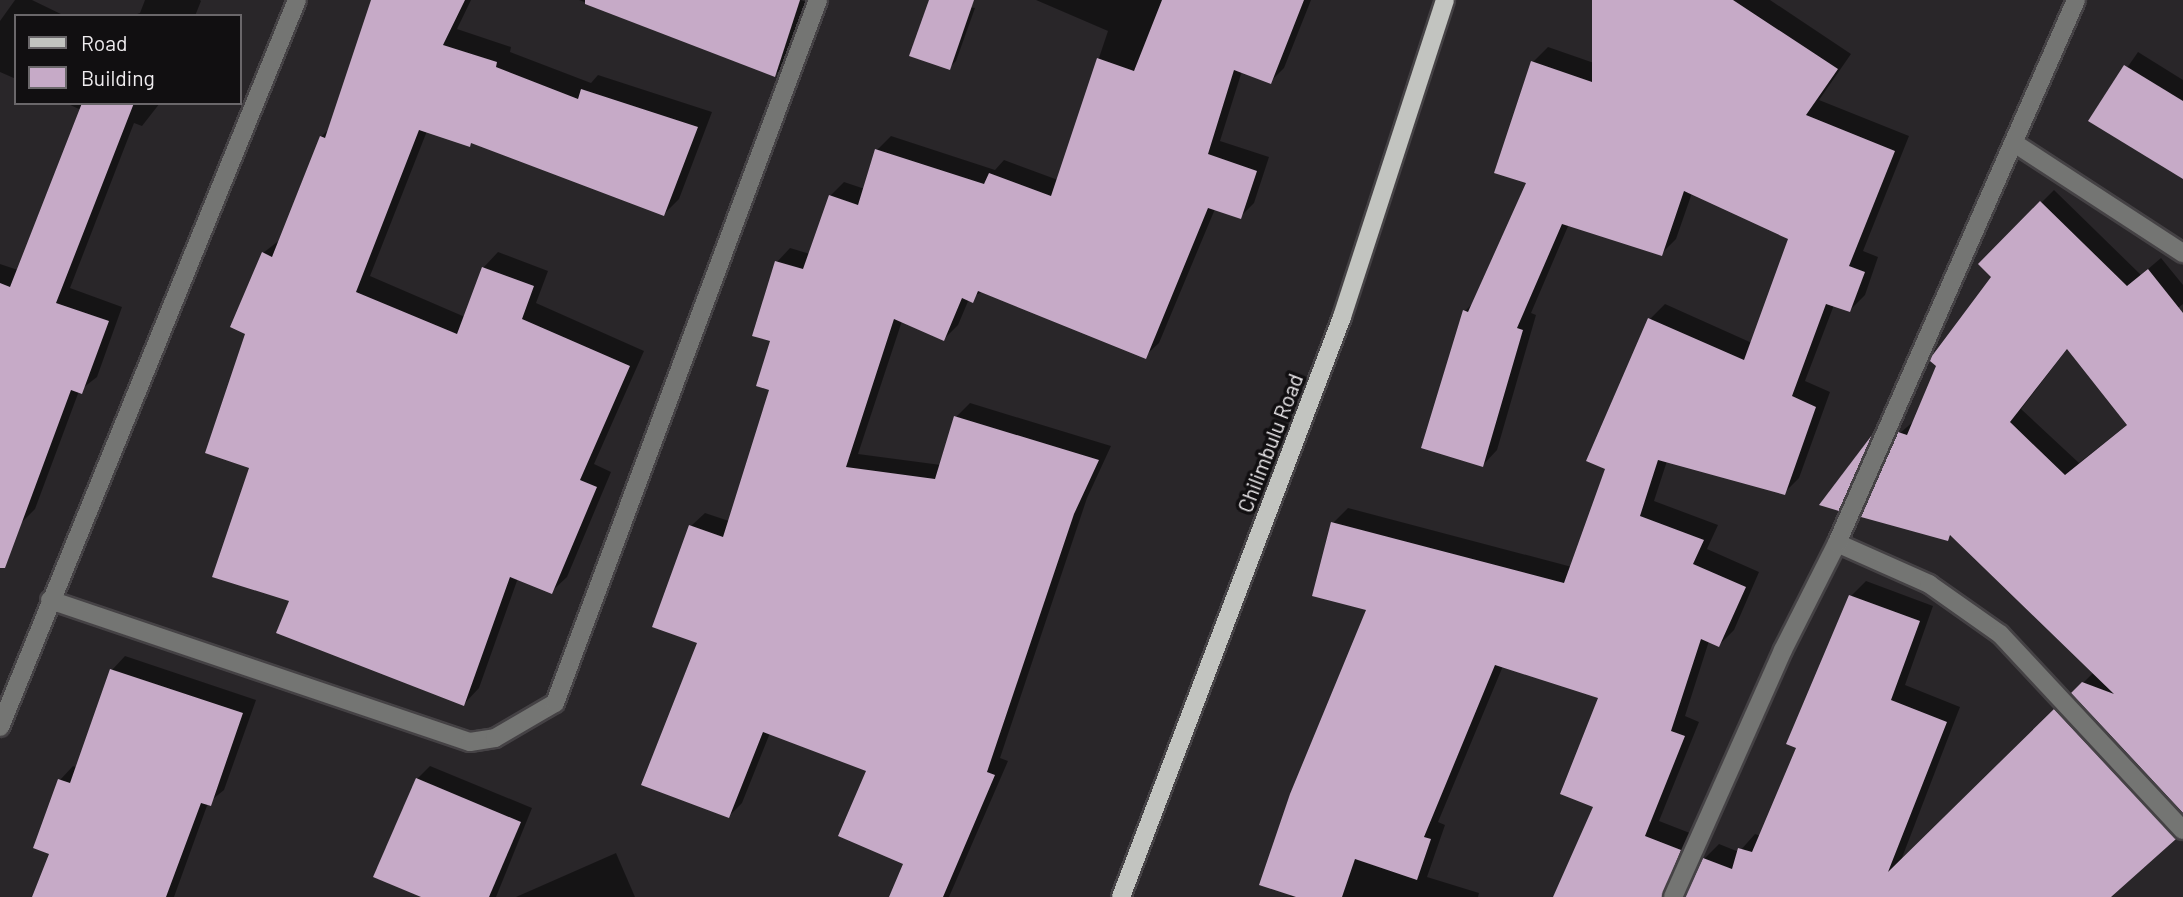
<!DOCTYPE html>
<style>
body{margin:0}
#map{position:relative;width:2183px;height:897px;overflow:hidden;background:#292629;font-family:Barlow,sans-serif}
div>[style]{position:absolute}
.shadow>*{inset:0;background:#0007}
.building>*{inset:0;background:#c6aac7}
.roads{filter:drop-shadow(2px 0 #454245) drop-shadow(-2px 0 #454245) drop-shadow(0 2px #454245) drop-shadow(0 -2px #454245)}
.minor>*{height:18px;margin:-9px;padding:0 9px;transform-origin:9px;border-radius:9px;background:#747573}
.major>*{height:18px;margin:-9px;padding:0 9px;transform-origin:9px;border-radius:9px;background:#c2c4c0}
span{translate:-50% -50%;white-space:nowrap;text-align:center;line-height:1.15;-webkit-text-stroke:7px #110f11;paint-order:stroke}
.street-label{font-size:21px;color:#efecef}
.legend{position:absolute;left:14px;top:14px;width:228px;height:91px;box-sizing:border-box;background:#110f11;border:2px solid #6a676a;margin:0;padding:9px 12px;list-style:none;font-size:21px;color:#efecef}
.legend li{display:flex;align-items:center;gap:14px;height:35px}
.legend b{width:35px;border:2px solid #6a676a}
</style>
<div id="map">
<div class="shadow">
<div style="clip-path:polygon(15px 0,32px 0,65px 16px,16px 16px,16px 79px,0 72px,0 21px)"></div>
<div style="clip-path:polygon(145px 0,200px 0,201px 1px,195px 16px,131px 16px,140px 13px)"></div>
<div style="clip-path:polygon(372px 0,471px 0,457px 29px,511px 47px,510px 52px,591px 83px,598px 75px,712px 112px,679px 199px,664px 214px,472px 142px,427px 131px,370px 276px,465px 317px,483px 268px,498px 252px,548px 271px,536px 303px,644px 351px,594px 464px,611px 472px,567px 577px,551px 592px,518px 578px,479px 688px,464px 704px,291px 600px,251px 466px,247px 333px,263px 253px,281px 239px,321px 137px,331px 127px)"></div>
<div style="clip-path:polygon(579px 0,801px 0,808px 3px,790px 60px,775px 75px)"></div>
<div style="clip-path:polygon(933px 0,975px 8px,956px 61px,949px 68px)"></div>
<div style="clip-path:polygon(1036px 0,1311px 0,1284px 68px,1270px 82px,1242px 71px,1220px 141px,1269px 157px,1254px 203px,1240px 217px,1215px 209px,1159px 343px,1145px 356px,983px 291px,969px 299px,958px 325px,944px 339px,902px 321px,858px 454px,941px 465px,956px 417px,970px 403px,1111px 446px,1087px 498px,1000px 758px,1008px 761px,949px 897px,890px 897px,906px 863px,868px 770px,770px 733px,742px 803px,729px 816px,700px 642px,691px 526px,705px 513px,729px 521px,771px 389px,777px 262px,790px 248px,810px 254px,830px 196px,844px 182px,865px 189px,877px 150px,891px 136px,995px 170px,1004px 160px,1058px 180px,1108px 31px)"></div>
<div style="clip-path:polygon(evenodd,1594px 0,1770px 0,1851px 54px,1819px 100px,1909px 136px,1863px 251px,1878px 257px,1865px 295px,1850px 310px,1834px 305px,1805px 381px,1830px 392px,1799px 478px,1784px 493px,1667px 461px,1654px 501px,1718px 525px,1707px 549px,1759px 572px,1734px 630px,1719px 645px,1709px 641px,1685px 716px,1699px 722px,1659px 821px,1695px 835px,1678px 888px,1688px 894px,1704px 859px,1719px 844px,1739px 852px,1755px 834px,1761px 836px,1798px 747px,1851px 596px,1866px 581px,1933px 606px,1905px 685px,1960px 707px,1900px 863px,2070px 696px,2110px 733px,2073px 693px,2094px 672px,1952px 535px,1948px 539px,1900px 433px,1914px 421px,1993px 277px,1980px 264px,2054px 190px,2141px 275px,2161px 258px,2183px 285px,2183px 304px,2164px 319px,2183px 336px,2183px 829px,2109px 897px,1555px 897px,1595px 807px,1600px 697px,1503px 666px,1438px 822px,1445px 825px,1427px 877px,1479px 893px,1478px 897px,1290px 897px,1368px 609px,1333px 523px,1348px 508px,1572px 567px,1607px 468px,1650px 319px,1665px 304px,1752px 343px,1790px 238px,1692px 193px,1676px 239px,1661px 254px,1569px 224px,1531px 313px,1536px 315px,1497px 450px,1483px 465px,1465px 311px,1476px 300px,1528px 182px,1533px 62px,1548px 47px,1594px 63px,1594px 0,2068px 348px,2128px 424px,2079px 463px,2021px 409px,2068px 348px)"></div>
<div style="clip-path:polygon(2138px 52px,2183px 80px,2183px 177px,2091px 120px)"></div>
<div style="clip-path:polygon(66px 103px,160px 103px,142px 126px,134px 123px,70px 288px,122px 307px,97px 377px,79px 391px,35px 509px,20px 524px,0 516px,0 264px,18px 270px,81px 110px)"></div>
<div style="clip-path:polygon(125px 656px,256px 700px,224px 790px,208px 803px,174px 897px,34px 897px,51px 853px,60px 780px,73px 766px,78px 768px,112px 670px)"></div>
<div style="clip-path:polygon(430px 766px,532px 808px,496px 897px,425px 897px,417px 779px)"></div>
<div style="clip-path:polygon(616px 853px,635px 897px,516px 897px)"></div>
</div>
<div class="building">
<div style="clip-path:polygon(371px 0,465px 0,443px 45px,497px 62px,496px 67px,578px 99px,581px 89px,698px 127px,664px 216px,471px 143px,470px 147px,419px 130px,356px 292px,457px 334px,482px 267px,534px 286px,522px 319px,630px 366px,580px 480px,597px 487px,552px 594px,510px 577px,464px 706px,276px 633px,289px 601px,212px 577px,249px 468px,205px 453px,245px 334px,230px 327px,262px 252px,272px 257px,320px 136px,325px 138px)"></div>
<div style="clip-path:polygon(585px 0,800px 0,775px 77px,585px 4px)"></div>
<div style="clip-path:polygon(929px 0,974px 0,950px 70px,909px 56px)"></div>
<div style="clip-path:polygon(1162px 0,1304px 0,1271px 84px,1234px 70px,1208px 154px,1257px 171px,1241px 219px,1208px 208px,1146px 359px,978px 291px,973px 303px,962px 298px,944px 341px,894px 319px,846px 467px,935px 479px,954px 416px,1099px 460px,1074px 514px,987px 772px,995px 775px,943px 897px,889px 897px,903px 864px,838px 836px,866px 771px,763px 732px,729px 818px,641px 785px,697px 643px,652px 627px,689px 525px,723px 537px,769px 390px,756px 386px,770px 341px,752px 336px,775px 261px,803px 269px,829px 195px,858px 205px,875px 149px,984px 184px,989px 173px,1051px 196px,1097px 58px,1134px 71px)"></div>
<div style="clip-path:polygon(1592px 0,1733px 0,1838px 69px,1806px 115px,1895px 151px,1849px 266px,1865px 272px,1850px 312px,1826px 304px,1792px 396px,1816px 407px,1785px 495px,1658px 460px,1640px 516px,1704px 540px,1693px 564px,1746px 587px,1719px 647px,1701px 639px,1671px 731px,1685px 736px,1645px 836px,1681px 850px,1662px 897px,1553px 897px,1593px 807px,1560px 794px,1598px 698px,1495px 665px,1424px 837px,1431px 839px,1417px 880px,1355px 859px,1342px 897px,1296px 897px,1259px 885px,1290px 794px,1366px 610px,1312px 596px,1331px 522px,1564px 583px,1605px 469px,1586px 461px,1648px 318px,1744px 360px,1788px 239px,1684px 191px,1662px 256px,1562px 224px,1517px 328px,1523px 330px,1483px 467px,1421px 448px,1463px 310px,1468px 312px,1526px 183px,1494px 173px,1531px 61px,1592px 82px)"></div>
<div style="clip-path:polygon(2124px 65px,2183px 101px,2183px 179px,2088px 121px)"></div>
<div style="clip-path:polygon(82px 103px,134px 103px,56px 303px,109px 321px,82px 394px,71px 390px,5px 568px,0 568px,0 283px,10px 287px)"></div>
<div style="clip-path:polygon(evenodd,2040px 201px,2127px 286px,2148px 269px,2183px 313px,2183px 813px,2071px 693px,2082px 682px,2114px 694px,1950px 535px,1948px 541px,1861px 517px,1898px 432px,1907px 435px,1936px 366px,1930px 361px,1932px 356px,1991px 277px,1978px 264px,2040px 201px,2067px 349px,2127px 425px,2065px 475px,2010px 422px,2067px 349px)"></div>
<div style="clip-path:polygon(1872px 435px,1839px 511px,1819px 505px)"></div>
<div style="clip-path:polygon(1849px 595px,1920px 621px,1891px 700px,1947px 722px,1888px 872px,2054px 709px,2176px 839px,2111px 897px,1685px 897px,1703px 858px,1732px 869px,1738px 848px,1752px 852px,1796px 748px,1786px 744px)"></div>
<div style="clip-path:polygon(110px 669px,243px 713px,211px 806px,201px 803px,166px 897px,32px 897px,49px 854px,33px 848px,58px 779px,70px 783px)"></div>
<div style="clip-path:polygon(416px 778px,521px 822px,489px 897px,421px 897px,373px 877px)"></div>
</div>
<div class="roads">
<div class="minor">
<div style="left:2014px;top:143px;width:202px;rotate:33.1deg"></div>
<div style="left:1837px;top:543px;width:101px;rotate:24deg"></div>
<div style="left:1929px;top:584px;width:87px;rotate:35.2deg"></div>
<div style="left:2000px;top:634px;width:268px;rotate:47deg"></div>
<div style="left:50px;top:600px;width:443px;rotate:18.7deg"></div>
<div style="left:470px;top:742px;width:25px;rotate:-9deg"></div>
<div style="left:495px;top:738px;width:69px;rotate:-30.3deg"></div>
<div style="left:555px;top:703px;width:751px;rotate:-69.49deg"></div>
<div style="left:0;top:727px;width:785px;rotate:-67.78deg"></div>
<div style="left:1673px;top:897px;width:270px;rotate:-66deg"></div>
<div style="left:1783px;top:650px;width:120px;rotate:-63.2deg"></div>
<div style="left:1837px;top:543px;width:593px;rotate:-66.24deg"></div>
</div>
<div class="major">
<div style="left:1121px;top:897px;width:621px;rotate:-69.14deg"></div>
<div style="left:1342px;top:317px;width:333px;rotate:-72deg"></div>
</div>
</div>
<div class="street-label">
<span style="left:1270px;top:443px;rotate:-69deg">Chilimbulu Road</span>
</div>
<ul class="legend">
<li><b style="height:9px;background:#c2c4c0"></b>Road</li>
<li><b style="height:19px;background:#c6aac7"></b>Building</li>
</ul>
</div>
